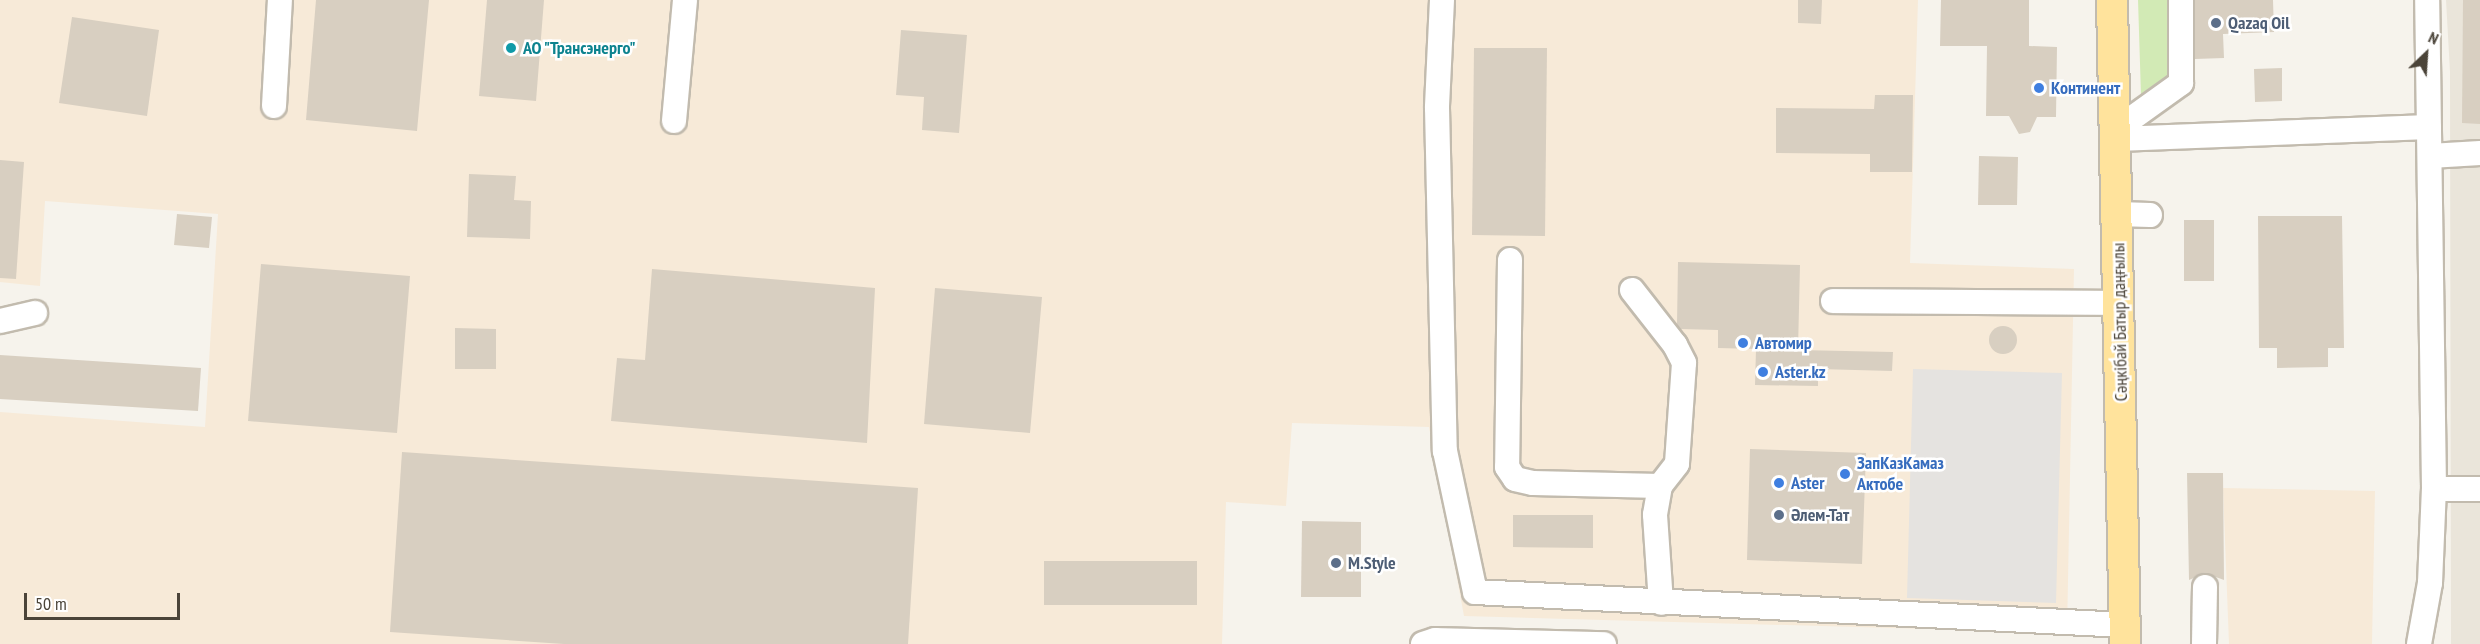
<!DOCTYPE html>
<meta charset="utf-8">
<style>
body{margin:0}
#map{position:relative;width:2480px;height:644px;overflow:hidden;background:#f6f3ec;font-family:"PT Sans Narrow",sans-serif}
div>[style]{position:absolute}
.residential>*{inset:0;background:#eae5da}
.commercial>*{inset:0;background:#f7ead8}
.green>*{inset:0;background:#d2eab5}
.parking>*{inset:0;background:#e5e3e0}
.building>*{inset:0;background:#d8cfc1}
.round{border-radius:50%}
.roads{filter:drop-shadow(2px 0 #c2bbae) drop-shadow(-2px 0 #c2bbae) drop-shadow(0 2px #c2bbae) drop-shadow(0 -2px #c2bbae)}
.minor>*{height:24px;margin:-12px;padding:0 12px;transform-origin:12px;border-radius:12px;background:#fff}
.major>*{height:30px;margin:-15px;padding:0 15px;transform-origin:15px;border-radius:15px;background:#ffe39c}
.dots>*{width:16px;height:16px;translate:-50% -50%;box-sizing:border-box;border:3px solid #fff;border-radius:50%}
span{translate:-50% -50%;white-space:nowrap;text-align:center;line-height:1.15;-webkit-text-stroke:5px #fff;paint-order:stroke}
.service-label{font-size:18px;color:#4e5e75;font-weight:700}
.left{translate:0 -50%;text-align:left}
.culture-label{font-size:18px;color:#0d838f;font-weight:700}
.shop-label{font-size:18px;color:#366cbe;font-weight:700}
.street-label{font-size:18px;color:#4b4439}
.north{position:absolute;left:2396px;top:24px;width:60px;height:60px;-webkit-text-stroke:4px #fff;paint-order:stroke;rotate:25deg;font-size:16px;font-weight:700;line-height:24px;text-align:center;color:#4b4439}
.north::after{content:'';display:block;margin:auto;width:21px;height:27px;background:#4b4439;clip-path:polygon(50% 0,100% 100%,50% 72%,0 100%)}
.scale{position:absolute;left:24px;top:593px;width:156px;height:27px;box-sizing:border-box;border:3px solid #4b4439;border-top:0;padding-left:8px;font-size:18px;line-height:21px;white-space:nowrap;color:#4b4439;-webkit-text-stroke:4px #fff;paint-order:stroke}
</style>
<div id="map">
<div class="residential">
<div style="clip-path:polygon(2446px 0,2480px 0,2480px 644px,2451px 644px,2450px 72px)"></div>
</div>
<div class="commercial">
<div style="clip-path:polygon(0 0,1918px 0,1910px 263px,2074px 269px,2067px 633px,1464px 616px,1429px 427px,1292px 423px,1286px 506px,1226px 502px,1222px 644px,0 644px,0 412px,205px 427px,218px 214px,45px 201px,40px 286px,0 282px)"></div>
<div style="clip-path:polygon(2223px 488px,2375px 491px,2372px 644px,2229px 644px)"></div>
</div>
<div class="green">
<div style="clip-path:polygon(2138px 0,2172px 0,2172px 80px,2141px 95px)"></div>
</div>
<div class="parking">
<div style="clip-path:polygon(1913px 369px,2062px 373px,2056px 603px,1907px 598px)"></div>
</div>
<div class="building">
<div style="clip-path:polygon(316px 0,429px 0,417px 131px,306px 120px)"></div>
<div style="clip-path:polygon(487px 0,544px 0,536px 101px,479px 96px)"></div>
<div style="clip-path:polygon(1798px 0,1822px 0,1821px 24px,1798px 23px)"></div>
<div style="clip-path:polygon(1941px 0,2029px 0,2029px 46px,2057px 47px,2056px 117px,2037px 117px,2030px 132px,2019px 134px,2009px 116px,1986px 116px,1987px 46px,1940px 46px)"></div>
<div style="clip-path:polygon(2195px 0,2273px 0,2274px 32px,2223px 34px,2224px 58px,2195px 59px)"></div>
<div style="clip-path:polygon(2463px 0,2480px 0,2480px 124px,2462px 123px)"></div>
<div style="clip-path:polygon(72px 17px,159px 30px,147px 116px,59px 103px)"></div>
<div style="clip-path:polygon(901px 30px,967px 35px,959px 133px,922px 130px,924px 97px,896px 95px)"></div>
<div style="clip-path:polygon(1474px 48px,1547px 48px,1545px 236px,1472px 235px)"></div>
<div style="clip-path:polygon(2282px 68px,2282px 101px,2255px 102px,2254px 69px)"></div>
<div style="clip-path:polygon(1875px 95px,1913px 95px,1912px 172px,1870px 172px,1870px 154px,1776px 153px,1776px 108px,1874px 109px)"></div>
<div style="clip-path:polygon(1979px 156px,2018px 157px,2017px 205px,1978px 205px)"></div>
<div style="clip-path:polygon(0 160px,24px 162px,16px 279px,0 278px)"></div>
<div style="clip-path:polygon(469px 174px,516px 176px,514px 200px,531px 201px,530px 239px,467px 237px)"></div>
<div style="clip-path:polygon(177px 214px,212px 217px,209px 248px,174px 245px)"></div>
<div style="clip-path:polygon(2258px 216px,2342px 216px,2344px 348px,2328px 348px,2328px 367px,2277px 368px,2277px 348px,2259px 348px)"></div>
<div style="clip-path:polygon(2184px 220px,2214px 220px,2214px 281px,2184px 281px)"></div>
<div style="clip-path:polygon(1678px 262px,1800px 265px,1798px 350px,1893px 352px,1892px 371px,1818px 369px,1818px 386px,1755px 385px,1756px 349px,1718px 348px,1718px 330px,1680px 329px,1677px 324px)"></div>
<div style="clip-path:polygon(261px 264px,410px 276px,397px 433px,248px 421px)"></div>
<div style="clip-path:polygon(652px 269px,875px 288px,867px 443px,611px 421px,617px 358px,645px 360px)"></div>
<div style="clip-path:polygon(935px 288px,1042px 297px,1030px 433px,924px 424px)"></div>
<div class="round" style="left:1989px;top:326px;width:28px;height:28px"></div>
<div style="clip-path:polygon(455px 328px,496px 329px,496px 369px,455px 369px)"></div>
<div style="clip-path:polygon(0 355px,201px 368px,198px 411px,0 399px)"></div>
<div style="clip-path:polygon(1750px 449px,1866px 453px,1862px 564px,1747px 560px)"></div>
<div style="clip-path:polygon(402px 452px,918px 488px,908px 644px,564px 644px,390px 632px)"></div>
<div style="clip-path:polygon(2187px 473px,2223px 473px,2224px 580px,2205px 573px,2189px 580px)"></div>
<div style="clip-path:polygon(1513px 515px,1593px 515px,1593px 548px,1513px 547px)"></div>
<div style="clip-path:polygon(1302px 521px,1361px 522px,1361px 597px,1301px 597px)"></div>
<div style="clip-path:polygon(1044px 561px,1197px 561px,1197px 605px,1044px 605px)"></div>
</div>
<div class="roads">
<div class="minor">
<div style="left:1442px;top:0;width:108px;rotate:92.7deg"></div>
<div style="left:1437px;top:108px;width:343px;rotate:88.7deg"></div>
<div style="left:1445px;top:451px;width:144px;rotate:78deg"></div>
<div style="left:1475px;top:592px;width:650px;rotate:2.91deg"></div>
<div style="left:274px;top:106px;width:106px;rotate:-86.8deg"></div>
<div style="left:674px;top:121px;width:121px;rotate:-84.8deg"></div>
<div style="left:2117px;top:129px;width:79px;rotate:-35.7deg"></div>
<div style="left:2181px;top:83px;width:83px;rotate:-90deg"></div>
<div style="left:2117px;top:139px;width:312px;rotate:-2.2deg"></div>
<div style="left:2430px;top:156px;width:50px;rotate:-3.4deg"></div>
<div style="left:2118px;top:214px;width:32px;rotate:2deg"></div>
<div style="left:1510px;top:260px;width:207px;rotate:90.8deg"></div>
<div style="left:1507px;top:467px;width:14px;rotate:56deg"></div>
<div style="left:1515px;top:479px;width:18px;rotate:13deg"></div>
<div style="left:1533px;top:483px;width:127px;rotate:1.4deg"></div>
<div style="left:1660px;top:486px;width:29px;rotate:100deg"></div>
<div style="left:1655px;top:515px;width:88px;rotate:86.1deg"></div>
<div style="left:1632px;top:290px;width:70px;rotate:52deg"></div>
<div style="left:1675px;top:345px;width:20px;rotate:63deg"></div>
<div style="left:1684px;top:363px;width:101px;rotate:94deg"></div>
<div style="left:1677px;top:464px;width:28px;rotate:128deg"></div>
<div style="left:1833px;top:301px;width:286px;rotate:0.4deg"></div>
<div style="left:0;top:321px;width:36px;rotate:-13deg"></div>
<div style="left:2434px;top:489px;width:46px"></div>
<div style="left:1423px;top:644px;width:13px;rotate:-18deg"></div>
<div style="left:1435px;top:640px;width:169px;rotate:1.4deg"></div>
<div style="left:2204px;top:644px;width:57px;rotate:-89deg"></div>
<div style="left:2419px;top:644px;width:62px;rotate:-79.8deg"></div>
<div style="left:2430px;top:583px;width:94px;rotate:-87.6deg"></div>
<div style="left:2434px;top:489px;width:489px;rotate:-90.8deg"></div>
</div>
<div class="major">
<div style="left:2112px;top:0;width:644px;rotate:88.84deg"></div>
</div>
</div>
<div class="dots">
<div style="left:2216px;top:23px;background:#5c6f8a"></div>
<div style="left:511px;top:48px;background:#0f9aa8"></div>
<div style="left:2039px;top:88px;background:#3f7fe0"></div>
<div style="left:1743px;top:343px;background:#3f7fe0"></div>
<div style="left:1763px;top:372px;background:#3f7fe0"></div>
<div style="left:1845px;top:474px;background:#3f7fe0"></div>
<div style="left:1779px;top:483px;background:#3f7fe0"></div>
<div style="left:1779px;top:515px;background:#5c6f8a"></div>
<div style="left:1336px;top:563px;background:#5c6f8a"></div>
</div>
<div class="service-label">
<span class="left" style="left:2228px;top:23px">Qazaq Oil</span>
<span class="left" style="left:1791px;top:515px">Әлем-Тат</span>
<span class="left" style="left:1348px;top:563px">M.Style</span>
</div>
<div class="culture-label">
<span class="left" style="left:523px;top:48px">АО "Трансэнерго"</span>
</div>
<div class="shop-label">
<span class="left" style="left:2051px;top:88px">Континент</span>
<span class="left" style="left:1755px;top:343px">Автомир</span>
<span class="left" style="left:1775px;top:372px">Aster.kz</span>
<span class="left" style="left:1857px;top:474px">ЗапКазКамаз<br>Актобе</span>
<span class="left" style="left:1791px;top:483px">Aster</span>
</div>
<div class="street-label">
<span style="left:2120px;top:322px;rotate:-91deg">Сәңкібай Батыр даңғылы</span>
</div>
<div class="north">N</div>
<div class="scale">50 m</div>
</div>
